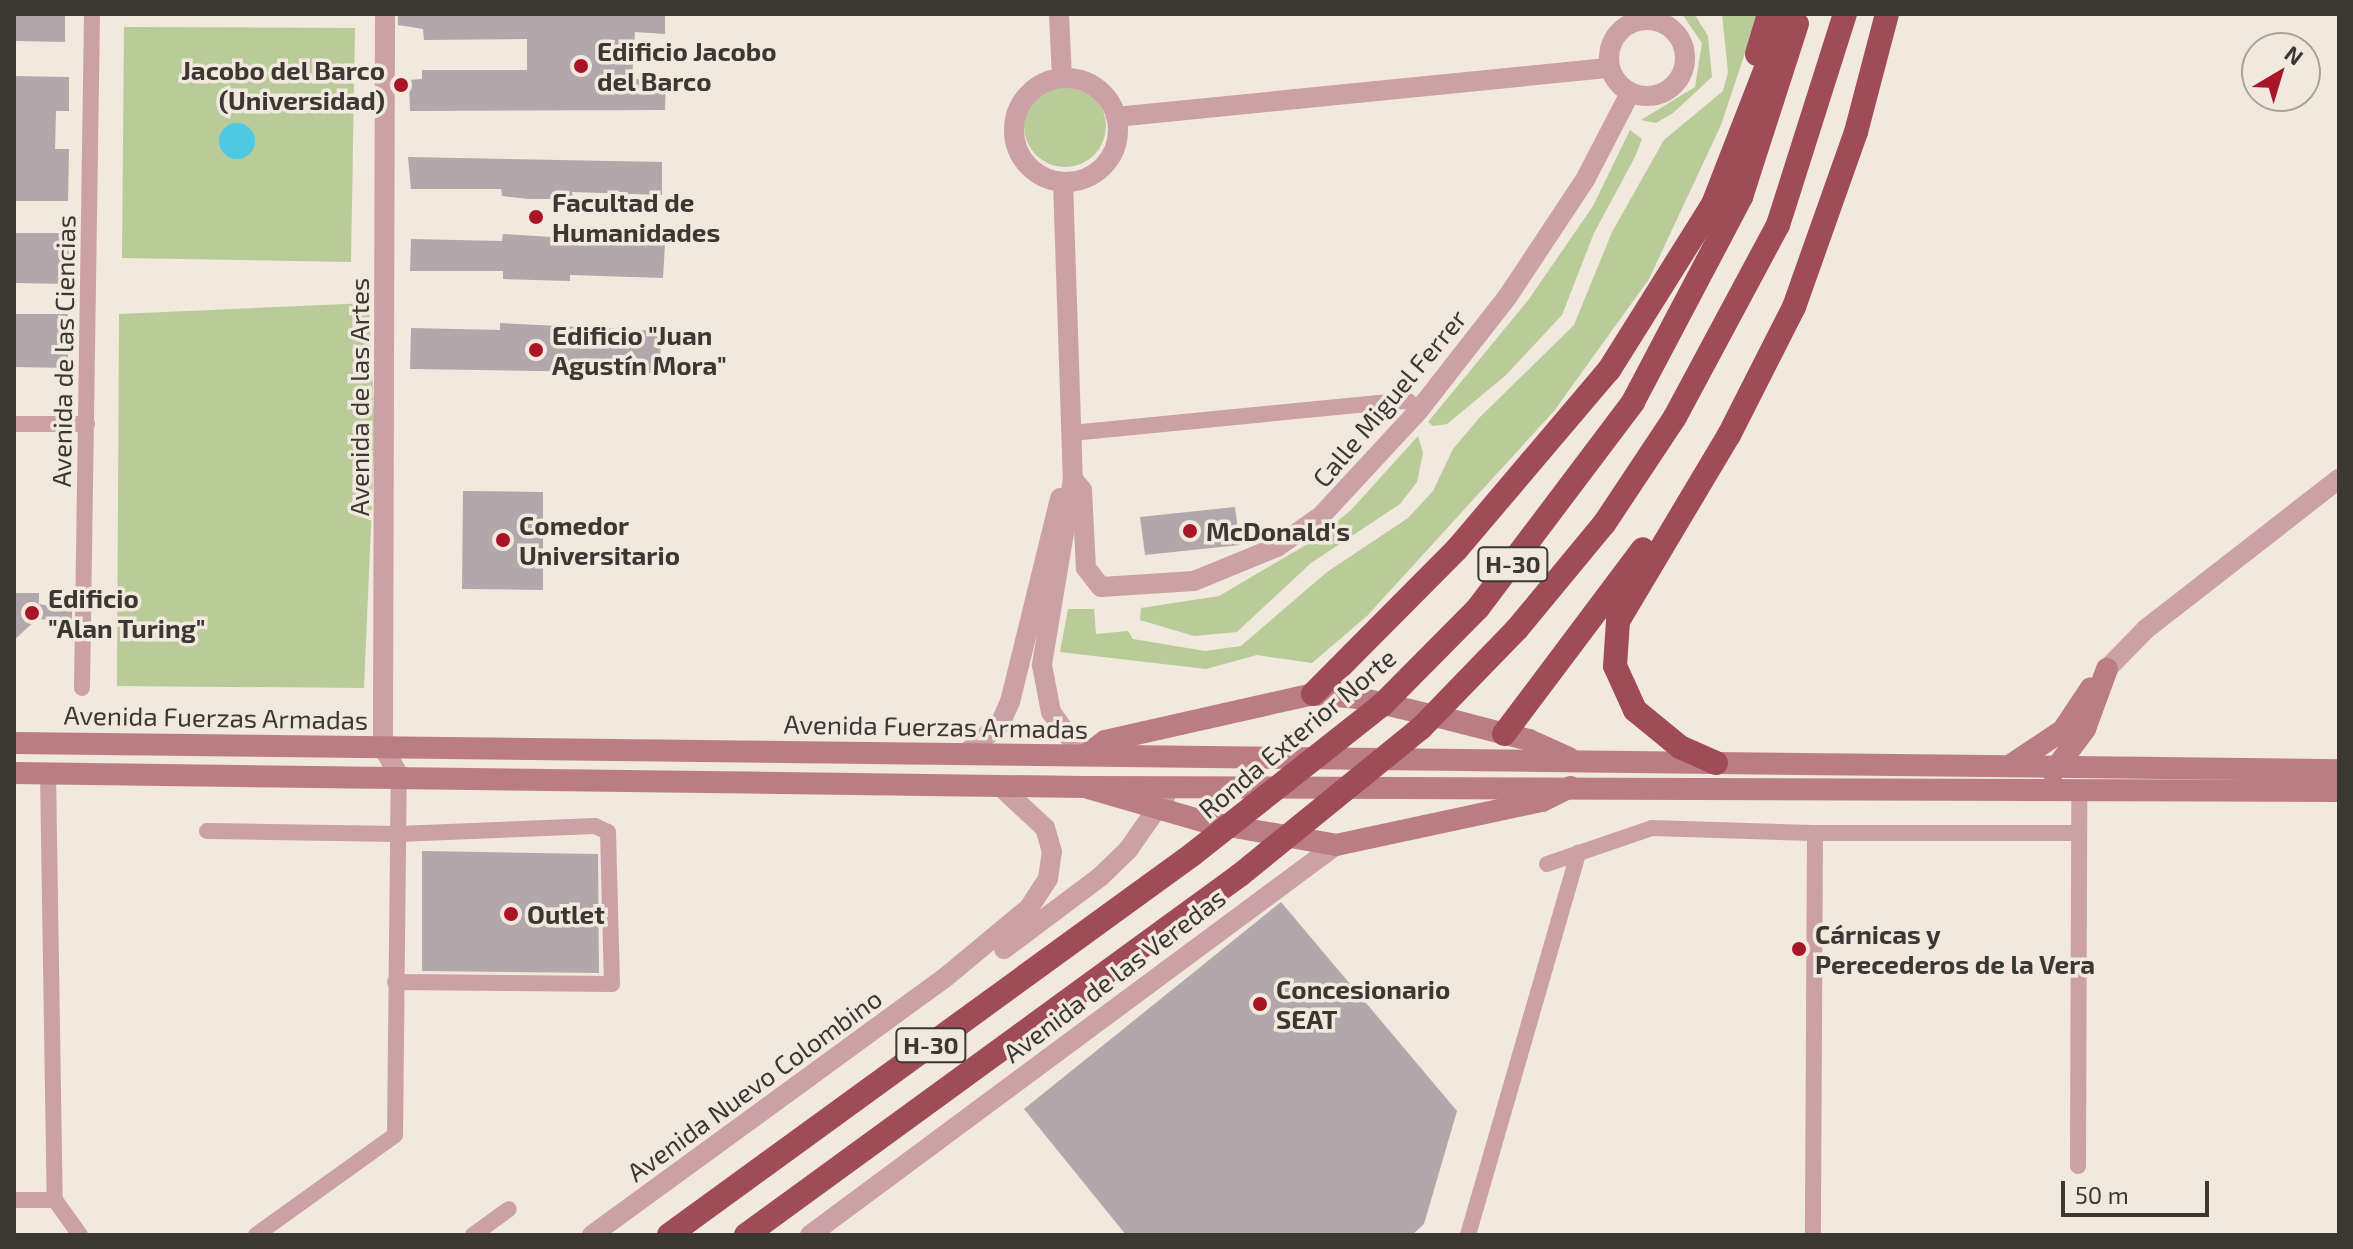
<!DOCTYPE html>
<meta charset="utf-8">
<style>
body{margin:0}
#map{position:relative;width:2353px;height:1249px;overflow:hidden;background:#f1e8de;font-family:"Exo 2",sans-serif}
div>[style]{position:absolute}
.green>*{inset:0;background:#b9cb99}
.round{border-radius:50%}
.water>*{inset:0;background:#4ec9e1}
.building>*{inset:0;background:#b4a7ab}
.minor>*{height:16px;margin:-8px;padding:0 8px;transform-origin:8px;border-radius:8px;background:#cca1a5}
.tertiary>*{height:20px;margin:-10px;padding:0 10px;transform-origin:10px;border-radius:10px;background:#cca1a5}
.tertiary>.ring{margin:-10px;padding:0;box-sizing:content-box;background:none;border:20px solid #cca1a5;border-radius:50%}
.secondary>*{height:22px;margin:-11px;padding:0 11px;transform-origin:11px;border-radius:11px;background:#ba7d84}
.motorway>*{height:24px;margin:-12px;padding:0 12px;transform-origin:12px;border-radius:12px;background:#9f4b58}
.motorway-bridge>*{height:24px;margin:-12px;padding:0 12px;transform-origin:12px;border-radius:12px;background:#9f4b58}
.dots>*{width:22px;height:22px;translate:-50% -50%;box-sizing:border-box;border:4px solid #f1e8de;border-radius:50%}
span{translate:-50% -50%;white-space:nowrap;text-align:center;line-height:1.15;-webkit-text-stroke:7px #f1e8de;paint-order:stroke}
.shield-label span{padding:2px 6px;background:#f1e8de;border:2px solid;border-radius:6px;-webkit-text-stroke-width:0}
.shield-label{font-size:24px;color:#3b3834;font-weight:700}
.poi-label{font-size:26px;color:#3b3834;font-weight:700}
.left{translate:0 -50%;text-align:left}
.right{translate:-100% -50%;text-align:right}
.street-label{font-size:26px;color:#3b3834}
.frame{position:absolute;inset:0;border:16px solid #3b3834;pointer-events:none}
.north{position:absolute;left:2241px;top:32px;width:80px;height:80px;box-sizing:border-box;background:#f1e8de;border:2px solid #a8a29a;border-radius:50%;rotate:38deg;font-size:22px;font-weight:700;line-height:32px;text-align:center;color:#3b3834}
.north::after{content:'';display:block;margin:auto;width:28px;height:36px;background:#aa1427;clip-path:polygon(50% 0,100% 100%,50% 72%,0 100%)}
.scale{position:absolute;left:2061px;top:1181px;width:148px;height:36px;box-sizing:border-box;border:4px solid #3b3834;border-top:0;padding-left:10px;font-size:24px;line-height:28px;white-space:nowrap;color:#3b3834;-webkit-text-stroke:6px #f1e8de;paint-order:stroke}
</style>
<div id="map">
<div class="green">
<div style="clip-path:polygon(1682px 14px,1695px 15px,1708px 36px,1712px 77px,1673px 113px,1656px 123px,1641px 120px,1695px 87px,1702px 43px)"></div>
<div style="clip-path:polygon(1722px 14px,1758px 14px,1721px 125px,1649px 279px,1554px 411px,1367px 616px,1312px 663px,1257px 655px,1206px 669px,1060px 652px,1068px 609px,1094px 609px,1096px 634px,1128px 631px,1133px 639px,1205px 651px,1241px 646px,1327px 572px,1408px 518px,1433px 491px,1453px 449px,1480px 417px,1574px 325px,1612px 232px,1664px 140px,1723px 91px,1728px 72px)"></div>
<div style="clip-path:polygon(124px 27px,355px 28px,351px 262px,122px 258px)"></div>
<div class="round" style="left:1024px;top:85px;width:82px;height:82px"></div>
<div style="clip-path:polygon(1630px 130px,1642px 139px,1635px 157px,1594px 233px,1562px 315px,1505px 376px,1447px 424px,1433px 426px,1428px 422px,1529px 299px,1593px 206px)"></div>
<div style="clip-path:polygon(369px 303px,375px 433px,364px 688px,117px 686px,119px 314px)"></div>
<div style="clip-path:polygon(1418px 436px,1423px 453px,1417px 482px,1400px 504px,1311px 563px,1237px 632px,1194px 636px,1140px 620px,1141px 608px,1219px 596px,1316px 539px,1351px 510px)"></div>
</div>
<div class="water">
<div class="round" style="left:219px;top:123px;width:36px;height:36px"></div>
</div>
<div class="building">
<div style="clip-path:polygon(14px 14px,65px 14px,65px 42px,14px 41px)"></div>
<div style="clip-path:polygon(398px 14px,665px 14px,665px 34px,635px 32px,632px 79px,666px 80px,665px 110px,410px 111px,409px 80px,422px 79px,422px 70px,527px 70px,527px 39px,424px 40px,423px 29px,398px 25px)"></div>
<div style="clip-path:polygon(14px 76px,69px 77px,69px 111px,56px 111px,55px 149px,69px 149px,68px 201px,14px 201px)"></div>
<div style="clip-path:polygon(408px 157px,662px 162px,662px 195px,572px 192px,573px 199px,529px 199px,502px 196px,501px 189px,411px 189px)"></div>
<div style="clip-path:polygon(14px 233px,69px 233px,68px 284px,14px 283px)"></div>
<div style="clip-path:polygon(503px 234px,665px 244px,663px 278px,570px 275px,570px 281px,503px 279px,503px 271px,410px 271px,411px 239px,502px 241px)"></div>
<div style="clip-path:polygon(14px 314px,68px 314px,68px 368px,14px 367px)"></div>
<div style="clip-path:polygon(500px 323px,661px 331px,660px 373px,410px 369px,411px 328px,500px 330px)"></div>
<div style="clip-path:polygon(463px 491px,543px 492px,543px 590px,462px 589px)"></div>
<div style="clip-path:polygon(1235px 507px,1240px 545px,1145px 555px,1140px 517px)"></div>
<div style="clip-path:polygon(14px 593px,39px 593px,39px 604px,72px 610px,72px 621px,37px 619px,14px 640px)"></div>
<div style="clip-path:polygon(422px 851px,598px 854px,599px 973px,422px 971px)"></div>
<div style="clip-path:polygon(1281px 902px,1457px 1111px,1424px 1224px,1412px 1235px,1126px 1235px,1024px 1109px)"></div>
</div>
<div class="minor">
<div style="left:14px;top:424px;width:73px"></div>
<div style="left:1072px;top:433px;width:308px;rotate:-5.6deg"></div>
<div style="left:1379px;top:403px;width:29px;rotate:-4deg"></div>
<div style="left:1408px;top:401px;width:14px;rotate:39deg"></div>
<div style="left:82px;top:688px;width:674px;rotate:-89.15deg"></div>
<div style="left:48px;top:773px;width:427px;rotate:89.1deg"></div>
<div style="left:55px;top:1200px;width:43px;rotate:54.5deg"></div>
<div style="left:207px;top:831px;width:191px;rotate:0.9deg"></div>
<div style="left:398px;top:834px;width:197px;rotate:-2.3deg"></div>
<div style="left:595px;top:826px;width:14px;rotate:25deg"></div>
<div style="left:608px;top:832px;width:152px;rotate:88.5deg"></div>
<div style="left:612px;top:984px;width:217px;rotate:-179.5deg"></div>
<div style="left:1815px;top:833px;width:263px"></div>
<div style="left:1547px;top:864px;width:111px;rotate:-18.9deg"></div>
<div style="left:1652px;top:828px;width:163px;rotate:1.8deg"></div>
<div style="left:1815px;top:833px;width:402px;rotate:90.3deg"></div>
<div style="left:2078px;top:1166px;width:377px;rotate:-89.8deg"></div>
<div style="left:14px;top:1200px;width:41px"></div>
<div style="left:256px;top:1235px;width:171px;rotate:-35.7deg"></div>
<div style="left:395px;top:1135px;width:359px;rotate:-89.4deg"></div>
<div style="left:473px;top:1235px;width:44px;rotate:-35.8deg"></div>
<div style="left:1468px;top:1235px;width:398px;rotate:-73.9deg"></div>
</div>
<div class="tertiary">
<div style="left:385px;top:14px;width:733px;rotate:90.16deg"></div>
<div style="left:383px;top:747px;width:33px;rotate:61deg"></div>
<div style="left:1059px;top:14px;width:64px;rotate:87.3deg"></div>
<div class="ring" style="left:1609px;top:20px;width:56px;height:56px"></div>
<div class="ring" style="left:1014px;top:78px;width:84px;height:84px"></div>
<div style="left:1116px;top:117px;width:496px;rotate:-5.7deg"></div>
<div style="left:1063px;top:182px;width:297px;rotate:88.1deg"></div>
<div style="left:1073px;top:479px;width:189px;rotate:99.5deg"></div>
<div style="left:1042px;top:665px;width:48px;rotate:79.2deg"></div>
<div style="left:1051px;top:712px;width:53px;rotate:54.2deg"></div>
<div style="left:1073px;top:479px;width:14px;rotate:51deg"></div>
<div style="left:1082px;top:490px;width:78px;rotate:87.1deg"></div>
<div style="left:1086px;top:568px;width:24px;rotate:52deg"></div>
<div style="left:1101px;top:587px;width:93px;rotate:-3.7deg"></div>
<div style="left:1194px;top:581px;width:90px;rotate:-22.3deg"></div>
<div style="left:1277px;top:547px;width:54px;rotate:-35.2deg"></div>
<div style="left:1321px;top:516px;width:144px;rotate:-47.2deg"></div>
<div style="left:1419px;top:410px;width:145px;rotate:-52deg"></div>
<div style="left:1508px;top:296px;width:141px;rotate:-56.5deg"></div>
<div style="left:1586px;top:178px;width:96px;rotate:-62.6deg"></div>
<div style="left:2107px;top:669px;width:56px;rotate:-45.7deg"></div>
<div style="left:2146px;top:629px;width:244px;rotate:-37.9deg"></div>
<div style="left:965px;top:754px;width:46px;rotate:-40.6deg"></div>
<div style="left:1000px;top:724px;width:24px;rotate:-66deg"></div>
<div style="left:1010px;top:702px;width:210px;rotate:-76.2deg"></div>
<div style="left:1004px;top:949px;width:120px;rotate:-36.9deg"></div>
<div style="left:1100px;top:877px;width:39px;rotate:-44deg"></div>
<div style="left:1128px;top:850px;width:65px;rotate:-55.1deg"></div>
<div style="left:592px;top:1235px;width:439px;rotate:-36.1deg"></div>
<div style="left:947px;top:976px;width:107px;rotate:-39.7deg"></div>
<div style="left:1029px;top:908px;width:35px;rotate:-57deg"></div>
<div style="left:1048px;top:879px;width:27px;rotate:-82deg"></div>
<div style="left:1052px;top:852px;width:25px;rotate:-106deg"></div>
<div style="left:1045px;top:828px;width:63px;rotate:-136.9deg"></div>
<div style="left:810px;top:1235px;width:655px;rotate:-36.55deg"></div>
</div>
<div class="secondary">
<div style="left:14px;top:743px;width:2325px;rotate:0.67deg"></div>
<div style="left:1086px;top:755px;width:24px;rotate:-36deg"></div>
<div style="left:1105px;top:741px;width:213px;rotate:-12.7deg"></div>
<div style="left:1313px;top:694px;width:46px;rotate:5deg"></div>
<div style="left:1359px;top:698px;width:95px;rotate:13.4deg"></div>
<div style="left:1451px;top:720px;width:81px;rotate:14.4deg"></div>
<div style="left:1529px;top:740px;width:44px;rotate:24.2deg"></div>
<div style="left:2011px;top:765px;width:63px;rotate:-33.9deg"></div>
<div style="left:2063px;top:730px;width:50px;rotate:-56.3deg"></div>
<div style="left:2053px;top:772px;width:54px;rotate:-53.3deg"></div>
<div style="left:2085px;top:729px;width:64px;rotate:-69.9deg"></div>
<div style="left:14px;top:773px;width:1069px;rotate:0.75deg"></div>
<div style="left:1083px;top:787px;width:1256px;rotate:0.18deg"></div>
<div style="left:1088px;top:788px;width:123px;rotate:16.1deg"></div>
<div style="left:1206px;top:822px;width:132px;rotate:10deg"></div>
<div style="left:1336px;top:845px;width:211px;rotate:-12.1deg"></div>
<div style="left:1542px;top:801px;width:32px;rotate:-26deg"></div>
</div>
<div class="motorway">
<div style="left:1757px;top:54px;width:42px;rotate:-73.3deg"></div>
<div style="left:1741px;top:197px;width:182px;rotate:-72.1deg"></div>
<div style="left:1778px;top:225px;width:221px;rotate:-72.4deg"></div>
<div style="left:1313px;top:694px;width:204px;rotate:-45.2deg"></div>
<div style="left:1457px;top:549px;width:235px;rotate:-49.7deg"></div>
<div style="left:1609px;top:370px;width:196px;rotate:-57.9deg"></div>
<div style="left:1713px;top:204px;width:204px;rotate:-68.7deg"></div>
<div style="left:1504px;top:734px;width:231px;rotate:-53.1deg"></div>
<div style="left:1716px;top:763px;width:39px;rotate:-156deg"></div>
<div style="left:1680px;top:747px;width:58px;rotate:-140.6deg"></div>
<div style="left:1635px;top:710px;width:48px;rotate:-114.4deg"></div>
<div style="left:1615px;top:666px;width:45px;rotate:-86.2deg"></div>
<div style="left:1618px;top:621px;width:217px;rotate:-59.2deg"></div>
<div style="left:1729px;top:435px;width:144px;rotate:-63.1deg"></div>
<div style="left:1794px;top:307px;width:186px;rotate:-70.5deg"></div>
<div style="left:1856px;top:132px;width:122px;rotate:-75.3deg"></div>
<div style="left:669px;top:1235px;width:648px;rotate:-36.02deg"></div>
<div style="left:746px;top:1235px;width:611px;rotate:-36.08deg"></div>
</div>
<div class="motorway-bridge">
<div style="left:1193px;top:854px;width:241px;rotate:-38.3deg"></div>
<div style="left:1382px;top:705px;width:136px;rotate:-45.3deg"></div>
<div style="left:1478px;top:608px;width:258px;rotate:-53deg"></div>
<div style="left:1633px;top:402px;width:232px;rotate:-62.2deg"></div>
<div style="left:1240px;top:875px;width:233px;rotate:-39.1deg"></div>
<div style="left:1421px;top:728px;width:138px;rotate:-45.9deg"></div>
<div style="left:1517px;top:629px;width:136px;rotate:-50.4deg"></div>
<div style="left:1604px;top:524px;width:128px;rotate:-56.4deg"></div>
<div style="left:1675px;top:417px;width:218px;rotate:-61.8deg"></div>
</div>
<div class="dots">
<div style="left:581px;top:66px;background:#aa1427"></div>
<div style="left:401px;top:85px;background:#aa1427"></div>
<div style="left:536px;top:217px;background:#aa1427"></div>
<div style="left:536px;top:350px;background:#aa1427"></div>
<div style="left:1190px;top:531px;background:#aa1427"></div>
<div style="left:503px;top:540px;background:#aa1427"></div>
<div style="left:32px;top:613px;background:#aa1427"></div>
<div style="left:511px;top:914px;background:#aa1427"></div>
<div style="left:1799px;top:949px;background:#aa1427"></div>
<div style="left:1260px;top:1004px;background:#aa1427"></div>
</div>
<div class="shield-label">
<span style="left:1513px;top:564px">H-30</span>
<span style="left:931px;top:1045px">H-30</span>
</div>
<div class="poi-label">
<span class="left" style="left:597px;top:66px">Edificio Jacobo<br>del Barco</span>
<span class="right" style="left:385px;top:85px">Jacobo del Barco<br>(Universidad)</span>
<span class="left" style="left:552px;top:217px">Facultad de<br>Humanidades</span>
<span class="left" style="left:552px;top:350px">Edificio "Juan<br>Agustín Mora"</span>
<span class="left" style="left:519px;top:540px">Comedor<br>Universitario</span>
<span class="left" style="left:1206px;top:531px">McDonald's</span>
<span class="left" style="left:48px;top:613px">Edificio<br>"Alan Turing"</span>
<span class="left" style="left:527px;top:914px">Outlet</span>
<span class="left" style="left:1815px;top:949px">Cárnicas y<br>Perecederos de la Vera</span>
<span class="left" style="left:1276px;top:1004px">Concesionario<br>SEAT</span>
</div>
<div class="street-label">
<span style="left:63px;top:351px;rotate:-89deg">Avenida de las Ciencias</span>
<span style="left:359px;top:397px;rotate:-90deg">Avenida de las Artes</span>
<span style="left:1389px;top:398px;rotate:-50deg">Calle Miguel Ferrer</span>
<span style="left:216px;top:717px;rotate:1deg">Avenida Fuerzas Armadas</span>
<span style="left:936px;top:726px;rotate:1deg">Avenida Fuerzas Armadas</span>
<span style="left:1297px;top:733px;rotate:-40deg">Ronda Exterior Norte</span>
<span style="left:1114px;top:975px;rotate:-37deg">Avenida de las Veredas</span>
<span style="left:754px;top:1085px;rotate:-36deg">Avenida Nuevo Colombino</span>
</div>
<div class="frame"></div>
<div class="north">N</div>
<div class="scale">50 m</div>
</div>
